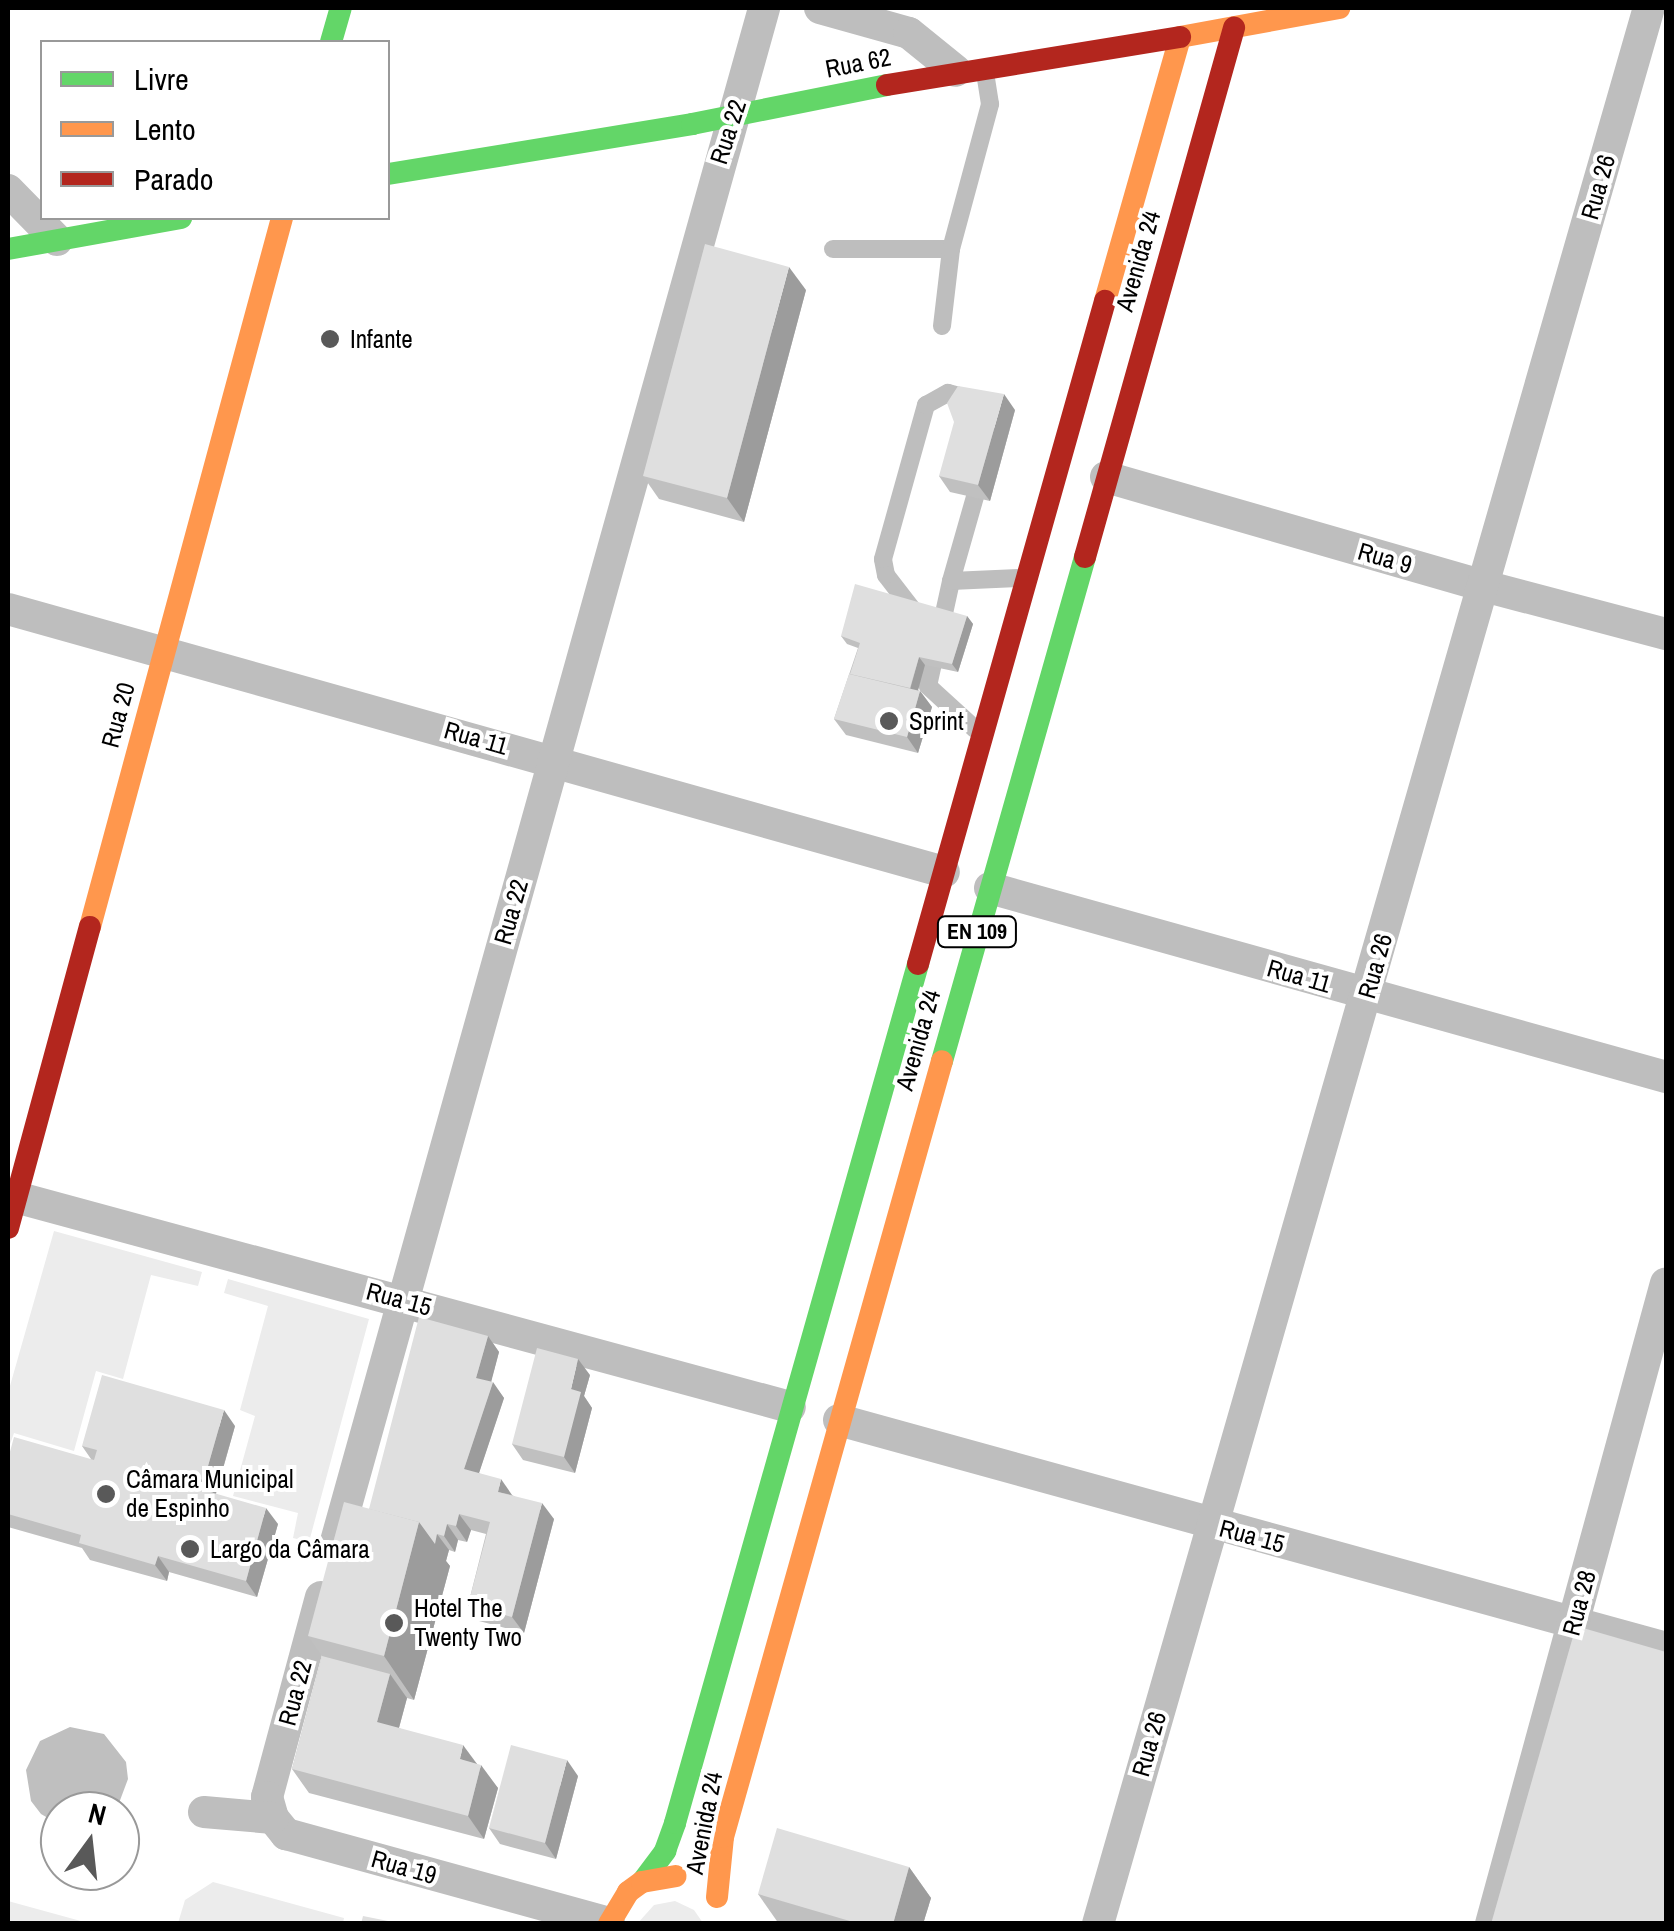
<!DOCTYPE html>
<meta charset="utf-8">
<style>
body{margin:0}
#map{position:relative;width:1674px;height:1931px;overflow:hidden;background:#fff;font-family:"Archivo Narrow",sans-serif}
div>[style]{position:absolute}
.green>*{inset:0;background:#ececec}
.water>*{inset:0;background:#bfbfbf}
.lane>*{height:18px;margin:-9px;padding:0 9px;transform-origin:9px;border-radius:9px;background:#bebebe}
.street>*{height:32px;margin:-16px;padding:0 16px;transform-origin:16px;border-radius:16px;background:#bebebe}
.fast>*{height:22px;margin:-11px;padding:0 11px;transform-origin:11px;border-radius:11px;background:#63d668}
.slow>*{height:22px;margin:-11px;padding:0 11px;transform-origin:11px;border-radius:11px;background:#ff974d}
.jam>*{height:22px;margin:-11px;padding:0 11px;transform-origin:11px;border-radius:11px;background:#b3261e}
.wall>*{inset:0;background:#c0c0c0}
.shaded-wall>*{inset:0;background:#9c9c9c}
.building>*{inset:0;background:#dfdfdf}
.dots>*{width:28px;height:28px;translate:-50% -50%;box-sizing:border-box;border:5px solid #fff;border-radius:50%}
span{translate:-50% -50%;white-space:nowrap;text-align:center;line-height:1.15;-webkit-text-stroke:8px #fff;paint-order:stroke}
.shield-label span{padding:2px 8px;background:#fff;border:2px solid;border-radius:8px;-webkit-text-stroke-width:0}
.shield-label{font-size:22px;color:#000;font-weight:700}
.street-label{font-size:25px;color:#000}
.poi-label{font-size:25px;color:#000}
.left{translate:0 -50%;text-align:left}
.frame{position:absolute;inset:0;border:10px solid #000;pointer-events:none}
.legend{position:absolute;left:40px;top:40px;width:350px;height:180px;box-sizing:border-box;background:#fff;border:2px solid #999;margin:0;padding:12px 18px;list-style:none;font-size:30px;color:#000}
.legend li{display:flex;align-items:center;gap:20px;height:50px}
.legend b{width:50px;border:2px solid #999}
.north{position:absolute;left:40px;top:1791px;width:100px;height:100px;box-sizing:border-box;background:#fff;border:2px solid #999;border-radius:50%;rotate:15deg;font-size:28px;font-weight:700;line-height:40px;text-align:center;color:#000}
.north::after{content:'';display:block;margin:auto;width:35px;height:45px;background:#595959;clip-path:polygon(50% 0,100% 100%,50% 72%,0 100%)}
</style>
<div id="map">
<div class="green">
<div style="clip-path:polygon(54px 1231px,202px 1272px,198px 1286px,151px 1275px,123px 1379px,96px 1371px,74px 1451px,14px 1433px,8px 1450px,8px 1393px)"></div>
<div style="clip-path:polygon(228px 1279px,369px 1319px,309px 1542px,293px 1538px,298px 1513px,233px 1496px,255px 1416px,240px 1410px,268px 1306px,224px 1293px)"></div>
<div style="clip-path:polygon(213px 1882px,344px 1918px,343px 1923px,178px 1923px,185px 1900px)"></div>
<div style="clip-path:polygon(8px 1901px,88px 1923px,8px 1923px)"></div>
<div style="clip-path:polygon(675px 1901px,694px 1910px,703px 1923px,637px 1924px,654px 1905px)"></div>
</div>
<div class="water">
<div style="clip-path:polygon(70px 1727px,104px 1734px,126px 1762px,128px 1779px,116px 1811px,60px 1811px,60px 1825px,41px 1814px,31px 1801px,26px 1770px,40px 1741px)"></div>
</div>
<div class="lane">
<div style="left:833px;top:249px;width:118px"></div>
<div style="left:942px;top:326px;width:78px;rotate:-83.3deg"></div>
<div style="left:951px;top:249px;width:150px;rotate:-74.9deg"></div>
<div style="left:990px;top:104px;width:36px;rotate:-99deg"></div>
<div style="left:951px;top:581px;width:109px;rotate:-74.1deg"></div>
<div style="left:916px;top:614px;width:49px;rotate:-127.6deg"></div>
<div style="left:886px;top:575px;width:16px;rotate:-101deg"></div>
<div style="left:883px;top:559px;width:160px;rotate:-74.4deg"></div>
<div style="left:926px;top:405px;width:25px;rotate:-29deg"></div>
<div style="left:948px;top:393px;width:27px;rotate:15deg"></div>
<div style="left:975px;top:729px;width:64px;rotate:-137.5deg"></div>
<div style="left:928px;top:686px;width:107px;rotate:-77.6deg"></div>
<div style="left:951px;top:581px;width:69px;rotate:-2.5deg"></div>
</div>
<div class="street">
<div style="left:820px;top:8px;width:92px;rotate:15.7deg"></div>
<div style="left:909px;top:33px;width:60px;rotate:39deg"></div>
<div style="left:8px;top:190px;width:70px;rotate:45.6deg"></div>
<div style="left:1106px;top:477px;width:393px;rotate:16.1deg"></div>
<div style="left:1484px;top:586px;width:188px;rotate:14.8deg"></div>
<div style="left:8px;top:609px;width:972px;rotate:15.69deg"></div>
<div style="left:990px;top:888px;width:702px;rotate:15.62deg"></div>
<div style="left:8px;top:1195px;width:810px;rotate:15.17deg"></div>
<div style="left:839px;top:1420px;width:858px;rotate:15.41deg"></div>
<div style="left:335px;top:1545px;width:1596px;rotate:-74.4deg"></div>
<div style="left:321px;top:1597px;width:207px;rotate:105.1deg"></div>
<div style="left:267px;top:1797px;width:22px;rotate:74deg"></div>
<div style="left:273px;top:1818px;width:21px;rotate:51deg"></div>
<div style="left:286px;top:1834px;width:335px;rotate:15.4deg"></div>
<div style="left:204px;top:1812px;width:69px;rotate:5deg"></div>
<div style="left:1098px;top:1924px;width:1994px;rotate:-73.96deg"></div>
<div style="left:1491px;top:1924px;width:664px;rotate:-74.73deg"></div>
</div>
<div class="fast">
<div style="left:331px;top:42px;width:35px;rotate:-74deg"></div>
<div style="left:388px;top:174px;width:308px;rotate:-9.3deg"></div>
<div style="left:692px;top:124px;width:199px;rotate:-11.3deg"></div>
<div style="left:8px;top:249px;width:176px;rotate:-10.2deg"></div>
<div style="left:942px;top:1061px;width:524px;rotate:-74.16deg"></div>
<div style="left:642px;top:1882px;width:39px;rotate:-53deg"></div>
<div style="left:665px;top:1851px;width:30px;rotate:-70deg"></div>
<div style="left:675px;top:1823px;width:893px;rotate:-74.2deg"></div>
</div>
<div class="slow">
<div style="left:1105px;top:301px;width:274px;rotate:-74.1deg"></div>
<div style="left:1180px;top:37px;width:162px;rotate:-10.3deg"></div>
<div style="left:90px;top:927px;width:735px;rotate:-74.85deg"></div>
<div style="left:717px;top:1897px;width:60px;rotate:-84.3deg"></div>
<div style="left:723px;top:1837px;width:806px;rotate:-74.24deg"></div>
<div style="left:609px;top:1924px;width:37px;rotate:-59deg"></div>
<div style="left:628px;top:1892px;width:17px;rotate:-36deg"></div>
<div style="left:642px;top:1882px;width:34px;rotate:-10deg"></div>
</div>
<div class="jam">
<div style="left:887px;top:85px;width:297px;rotate:-9.3deg"></div>
<div style="left:1085px;top:557px;width:550px;rotate:-74.27deg"></div>
<div style="left:918px;top:964px;width:689px;rotate:-74.25deg"></div>
<div style="left:8px;top:1228px;width:312px;rotate:-74.8deg"></div>
</div>
<div class="wall">
<div style="clip-path:polygon(806px 290px,744px 522px,659px 499px,643px 476px)"></div>
<div style="clip-path:polygon(1015px 410px,990px 501px,950px 492px,939px 476px)"></div>
<div style="clip-path:polygon(967px 616px,973px 624px,958px 672px,925px 665px,918px 690px,920px 691px,932px 707px,918px 753px,846px 735px,834px 719px,858px 648px,847px 644px,841px 636px)"></div>
<div style="clip-path:polygon(488px 1336px,499px 1352px,491px 1381px,504px 1398px,479px 1473px,512px 1495px,554px 1519px,524px 1633px,479px 1621px,468px 1605px,486px 1534px,471px 1530px,467px 1542px,458px 1540px,455px 1552px,449px 1550px,446px 1561px,450px 1566px,414px 1700px,407px 1698px,399px 1728px,476px 1763px,498px 1788px,484px 1839px,309px 1793px,292px 1769px,322px 1656px,308px 1636px,369px 1509px)"></div>
<div style="clip-path:polygon(590px 1375px,584px 1396px,592px 1408px,575px 1473px,523px 1460px,512px 1444px)"></div>
<div style="clip-path:polygon(235px 1426px,216px 1494px,278px 1524px,257px 1597px,169px 1572px,167px 1581px,90px 1560px,82px 1548px,8px 1527px,8px 1459px,91px 1459px,82px 1446px)"></div>
<div style="clip-path:polygon(578px 1776px,556px 1859px,500px 1844px,489px 1828px)"></div>
<div style="clip-path:polygon(909px 1867px,931px 1898px,923px 1924px,779px 1924px,758px 1894px)"></div>
</div>
<div class="shaded-wall">
<div style="clip-path:polygon(789px 267px,806px 290px,744px 522px,727px 498px)"></div>
<div style="clip-path:polygon(1004px 394px,1015px 410px,990px 501px,978px 485px)"></div>
<div style="clip-path:polygon(967px 616px,973px 624px,958px 672px,952px 664px)"></div>
<div style="clip-path:polygon(919px 657px,925px 665px,914px 705px,908px 697px)"></div>
<div style="clip-path:polygon(920px 691px,932px 707px,918px 753px,907px 737px)"></div>
<div style="clip-path:polygon(488px 1336px,499px 1352px,488px 1394px,476px 1378px)"></div>
<div style="clip-path:polygon(578px 1359px,590px 1375px,584px 1396px,592px 1408px,575px 1473px,564px 1457px,571px 1389px)"></div>
<div style="clip-path:polygon(493px 1382px,504px 1398px,475px 1485px,464px 1469px)"></div>
<div style="clip-path:polygon(224px 1410px,235px 1426px,215px 1496px,204px 1480px)"></div>
<div style="clip-path:polygon(189px 1476px,200px 1492px,186px 1485px)"></div>
<div style="clip-path:polygon(501px 1479px,512px 1495px,498px 1492px)"></div>
<div style="clip-path:polygon(542px 1503px,554px 1519px,524px 1633px,512px 1617px)"></div>
<div style="clip-path:polygon(266px 1508px,278px 1524px,257px 1597px,246px 1581px)"></div>
<div style="clip-path:polygon(459px 1514px,471px 1530px,467px 1542px,456px 1526px)"></div>
<div style="clip-path:polygon(419px 1522px,437px 1534px,449px 1550px,446px 1561px,450px 1566px,414px 1700px,384px 1656px)"></div>
<div style="clip-path:polygon(447px 1524px,458px 1540px,455px 1552px,444px 1536px)"></div>
<div style="clip-path:polygon(158px 1556px,169px 1572px,167px 1581px,155px 1565px)"></div>
<div style="clip-path:polygon(390px 1674px,407px 1698px,394px 1746px,377px 1722px)"></div>
<div style="clip-path:polygon(463px 1745px,480px 1768px,460px 1759px)"></div>
<div style="clip-path:polygon(567px 1760px,578px 1776px,556px 1859px,545px 1843px)"></div>
<div style="clip-path:polygon(481px 1765px,498px 1788px,484px 1839px,468px 1816px)"></div>
<div style="clip-path:polygon(909px 1867px,931px 1898px,923px 1924px,893px 1924px)"></div>
</div>
<div class="building">
<div style="clip-path:polygon(705px 244px,789px 267px,727px 498px,643px 476px)"></div>
<div style="clip-path:polygon(958px 386px,1004px 394px,978px 485px,939px 476px,954px 422px,947px 403px)"></div>
<div style="clip-path:polygon(855px 584px,967px 616px,952px 664px,919px 657px,910px 688px,850px 674px,860px 643px,841px 636px)"></div>
<div style="clip-path:polygon(849px 674px,920px 691px,907px 737px,834px 719px)"></div>
<div style="clip-path:polygon(419px 1317px,488px 1336px,476px 1378px,493px 1382px,464px 1469px,501px 1479px,498px 1492px,542px 1503px,512px 1617px,468px 1605px,490px 1522px,459px 1514px,456px 1526px,447px 1524px,444px 1536px,437px 1534px,435px 1544px,419px 1522px,369px 1509px)"></div>
<div style="clip-path:polygon(537px 1348px,578px 1359px,571px 1389px,581px 1392px,564px 1457px,512px 1444px)"></div>
<div style="clip-path:polygon(102px 1375px,224px 1410px,204px 1480px,189px 1476px,186px 1485px,266px 1508px,246px 1581px,158px 1556px,155px 1565px,79px 1543px,81px 1535px,8px 1514px,8px 1459px,14px 1437px,94px 1460px,97px 1450px,82px 1446px)"></div>
<div style="clip-path:polygon(344px 1502px,419px 1522px,384px 1656px,308px 1636px)"></div>
<div style="clip-path:polygon(1576px 1626px,1666px 1652px,1666px 1924px,1491px 1924px)"></div>
<div style="clip-path:polygon(322px 1656px,390px 1674px,377px 1722px,463px 1745px,460px 1759px,481px 1765px,468px 1816px,292px 1769px)"></div>
<div style="clip-path:polygon(511px 1745px,567px 1760px,545px 1843px,489px 1828px)"></div>
<div style="clip-path:polygon(777px 1828px,909px 1867px,893px 1924px,860px 1924px,758px 1894px)"></div>
<div style="clip-path:polygon(363px 1916px,398px 1923px,399px 1924px,361px 1924px)"></div>
</div>
<div class="dots">
<div style="left:330px;top:339px;background:#595959"></div>
<div style="left:889px;top:721px;background:#595959"></div>
<div style="left:106px;top:1494px;background:#595959"></div>
<div style="left:190px;top:1549px;background:#595959"></div>
<div style="left:394px;top:1623px;background:#595959"></div>
</div>
<div class="shield-label">
<span style="left:977px;top:932px">EN 109</span>
</div>
<div class="street-label">
<span style="left:858px;top:63px;rotate:-11deg">Rua 62</span>
<span style="left:728px;top:132px;rotate:-72deg">Rua 22</span>
<span style="left:1598px;top:187px;rotate:-74deg">Rua 26</span>
<span style="left:1138px;top:261px;rotate:-74deg">Avenida 24</span>
<span style="left:1385px;top:558px;rotate:16deg">Rua 9</span>
<span style="left:118px;top:715px;rotate:-75deg">Rua 20</span>
<span style="left:476px;top:738px;rotate:16deg">Rua 11</span>
<span style="left:511px;top:912px;rotate:-74deg">Rua 22</span>
<span style="left:1375px;top:966px;rotate:-74deg">Rua 26</span>
<span style="left:1299px;top:976px;rotate:16deg">Rua 11</span>
<span style="left:918px;top:1040px;rotate:-74deg">Avenida 24</span>
<span style="left:399px;top:1299px;rotate:15deg">Rua 15</span>
<span style="left:1252px;top:1536px;rotate:15deg">Rua 15</span>
<span style="left:1579px;top:1603px;rotate:-75deg">Rua 28</span>
<span style="left:295px;top:1693px;rotate:-75deg">Rua 22</span>
<span style="left:1149px;top:1744px;rotate:-74deg">Rua 26</span>
<span style="left:704px;top:1823px;rotate:-79deg">Avenida 24</span>
<span style="left:404px;top:1867px;rotate:16deg">Rua 19</span>
</div>
<div class="poi-label">
<span class="left" style="left:350px;top:339px">Infante</span>
<span class="left" style="left:909px;top:721px">Sprint</span>
<span class="left" style="left:126px;top:1494px">Câmara Municipal<br>de Espinho</span>
<span class="left" style="left:210px;top:1549px">Largo da Câmara</span>
<span class="left" style="left:414px;top:1623px">Hotel The<br>Twenty Two</span>
</div>
<div class="frame"></div>
<ul class="legend">
<li><b style="height:12px;background:#63d668"></b>Livre</li>
<li><b style="height:12px;background:#ff974d"></b>Lento</li>
<li><b style="height:12px;background:#b3261e"></b>Parado</li>
</ul>
<div class="north">N</div>
</div>
